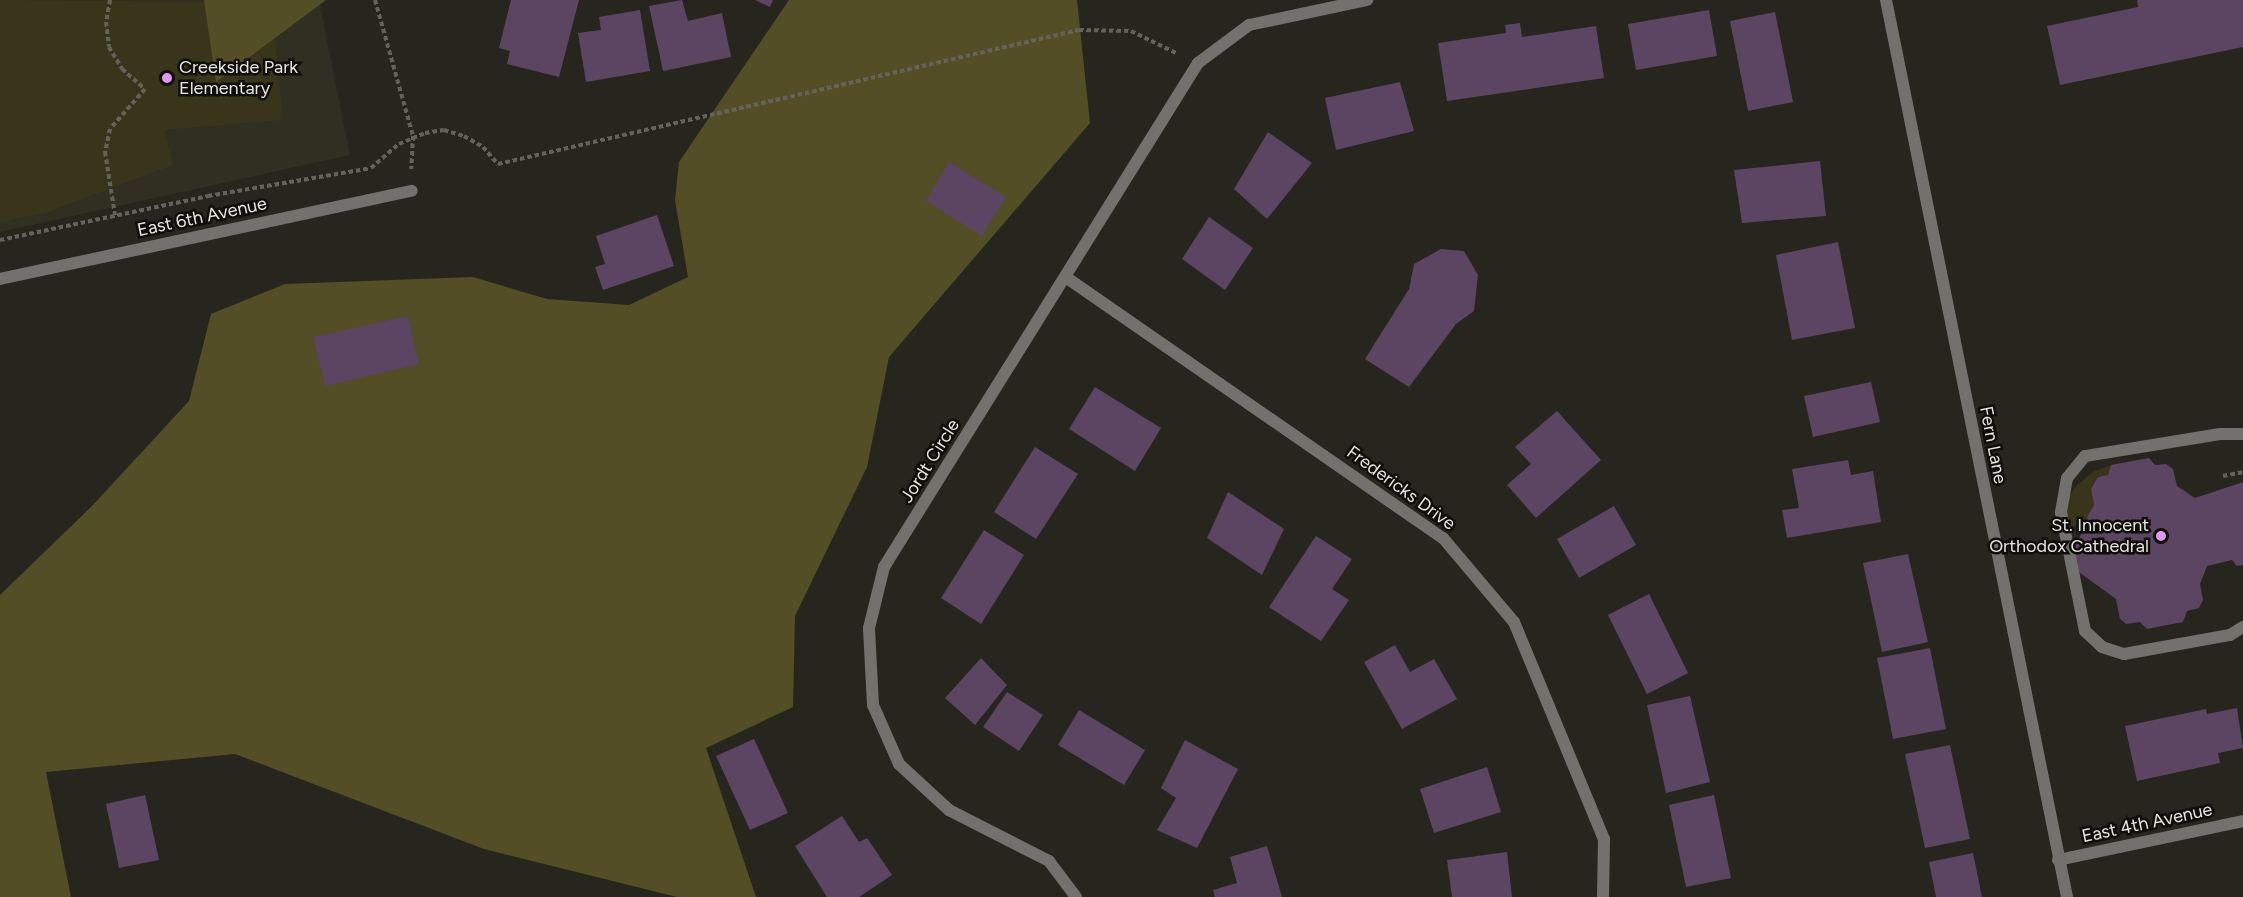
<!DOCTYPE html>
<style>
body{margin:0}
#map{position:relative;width:2243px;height:897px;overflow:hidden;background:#26261e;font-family:Figtree,sans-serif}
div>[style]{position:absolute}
.built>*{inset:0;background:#302f22}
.green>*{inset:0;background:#38351a}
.forest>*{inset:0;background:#534e26}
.building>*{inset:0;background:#5c4463}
.path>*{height:4px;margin-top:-2px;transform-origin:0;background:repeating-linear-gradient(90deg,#63635c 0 4.5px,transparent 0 7.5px)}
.lane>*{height:12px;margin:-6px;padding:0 6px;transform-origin:6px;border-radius:6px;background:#72716e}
.street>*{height:12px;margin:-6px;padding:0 6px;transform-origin:6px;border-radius:6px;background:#72716e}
.dots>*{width:16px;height:16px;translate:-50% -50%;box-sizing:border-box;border:3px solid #0f0e0b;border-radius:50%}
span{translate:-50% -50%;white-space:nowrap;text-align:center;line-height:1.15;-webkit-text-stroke:5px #0f0e0b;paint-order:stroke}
.poi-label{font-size:18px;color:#e5e5e0}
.left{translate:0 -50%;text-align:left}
.right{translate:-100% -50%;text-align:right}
.street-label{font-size:18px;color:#e5e5e0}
</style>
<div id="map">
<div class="built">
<div style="clip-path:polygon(0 0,319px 0,350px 155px,0 232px)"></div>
</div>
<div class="green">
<div style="clip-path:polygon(0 0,271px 2px,283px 120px,164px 130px,173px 165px,45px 213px,0 222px)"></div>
<div style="clip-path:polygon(2111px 465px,2108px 475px,2098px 477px,2091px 489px,2094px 505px,2087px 517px,2088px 523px,2068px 527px,2063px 506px,2076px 486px,2093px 472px)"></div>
</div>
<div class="forest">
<div style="clip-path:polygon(204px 0,326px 0,216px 82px)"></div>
<div style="clip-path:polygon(789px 0,1077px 0,1090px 123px,889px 357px,867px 467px,795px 616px,793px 707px,706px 748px,756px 897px,677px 897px,484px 849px,235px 754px,46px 772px,71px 897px,0 897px,0 595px,92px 506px,189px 401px,211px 314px,285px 284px,473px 277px,547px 299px,629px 305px,688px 277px,675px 200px,679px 162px)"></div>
</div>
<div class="building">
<div style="clip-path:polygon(511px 0,579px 0,559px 77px,507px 64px,510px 51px,499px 48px)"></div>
<div style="clip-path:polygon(682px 0,688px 21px,722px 13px,731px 57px,663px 71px,649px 6px)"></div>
<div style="clip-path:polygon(755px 0,773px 0,770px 7px)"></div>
<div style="clip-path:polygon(2137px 0,2243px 0,2243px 47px,2060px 85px,2047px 26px,2138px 7px)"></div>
<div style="clip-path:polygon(640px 10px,650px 71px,586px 82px,578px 33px,601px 30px,599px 17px)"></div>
<div style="clip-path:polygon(1709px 10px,1717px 56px,1636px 70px,1628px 24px)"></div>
<div style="clip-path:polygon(1775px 12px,1793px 102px,1748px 111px,1730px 21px)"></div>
<div style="clip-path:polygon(1520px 23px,1522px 37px,1596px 26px,1604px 78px,1447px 101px,1438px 43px,1506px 33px,1505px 25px)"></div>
<div style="clip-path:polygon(1400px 82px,1414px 131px,1336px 150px,1325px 98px)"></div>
<div style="clip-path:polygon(1268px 132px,1312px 163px,1267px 219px,1234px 189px)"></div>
<div style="clip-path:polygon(1820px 161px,1826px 216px,1742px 223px,1734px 170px)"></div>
<div style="clip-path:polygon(949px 162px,1006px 197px,982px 236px,926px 201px)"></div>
<div style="clip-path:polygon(657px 215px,674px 266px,603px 290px,595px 267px,605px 264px,596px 236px)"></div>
<div style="clip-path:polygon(1209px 217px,1253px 248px,1225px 290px,1182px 259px)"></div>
<div style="clip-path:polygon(1838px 242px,1855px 328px,1792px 340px,1776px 255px)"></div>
<div style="clip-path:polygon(1441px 249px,1464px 251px,1478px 275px,1474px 311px,1456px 324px,1409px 387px,1365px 359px,1409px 289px,1414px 264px)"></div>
<div style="clip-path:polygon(408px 316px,419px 364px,325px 386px,313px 337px)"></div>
<div style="clip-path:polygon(1871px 382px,1880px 422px,1813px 437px,1804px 396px)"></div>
<div style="clip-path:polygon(1095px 387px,1161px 428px,1135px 471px,1069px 429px)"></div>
<div style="clip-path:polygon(1557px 411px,1601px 460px,1536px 518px,1507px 485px,1531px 464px,1515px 447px)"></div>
<div style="clip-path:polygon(1035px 447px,1078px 474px,1036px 539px,994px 512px)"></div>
<div style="clip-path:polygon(2149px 458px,2155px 465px,2166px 464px,2173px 469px,2177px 486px,2195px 498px,2243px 482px,2243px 565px,2237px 566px,2232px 560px,2207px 566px,2200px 584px,2203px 600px,2199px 608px,2187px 611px,2183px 622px,2147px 629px,2140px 622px,2126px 624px,2120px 619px,2116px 599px,2076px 570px,2073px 548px,2088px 523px,2087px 517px,2094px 505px,2091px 489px,2098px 477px,2108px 475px,2111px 465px)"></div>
<div style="clip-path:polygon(1848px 460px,1851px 475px,1873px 471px,1881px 522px,1787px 538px,1782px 510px,1799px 508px,1792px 469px)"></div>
<div style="clip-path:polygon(1228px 492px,1284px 529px,1262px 575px,1207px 538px)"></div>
<div style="clip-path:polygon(1614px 506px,1636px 545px,1579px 578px,1557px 539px)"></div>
<div style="clip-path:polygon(984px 530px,1024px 555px,981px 624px,941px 598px)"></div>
<div style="clip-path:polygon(1316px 536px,1352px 559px,1332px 589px,1349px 600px,1321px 641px,1269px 607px)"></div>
<div style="clip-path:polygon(1908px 554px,1928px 642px,1882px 652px,1863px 563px)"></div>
<div style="clip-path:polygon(1649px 594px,1688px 673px,1647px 694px,1608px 615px)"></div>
<div style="clip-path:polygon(1395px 645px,1410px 672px,1434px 659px,1457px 699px,1402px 729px,1364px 662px)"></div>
<div style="clip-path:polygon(1930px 648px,1946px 729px,1893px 739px,1877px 658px)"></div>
<div style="clip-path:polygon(981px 658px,1007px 685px,975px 725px,945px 698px)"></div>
<div style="clip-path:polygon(1007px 692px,1043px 715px,1019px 751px,983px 727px)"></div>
<div style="clip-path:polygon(1690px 696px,1710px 782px,1666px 793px,1647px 705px)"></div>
<div style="clip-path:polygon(2237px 708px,2243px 748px,2218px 753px,2220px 763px,2137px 781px,2125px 726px,2206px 709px,2207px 714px)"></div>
<div style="clip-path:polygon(1079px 710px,1145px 750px,1124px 785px,1058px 745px)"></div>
<div style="clip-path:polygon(754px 739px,788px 813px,750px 830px,716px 756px)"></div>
<div style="clip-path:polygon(1185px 740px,1238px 769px,1197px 848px,1157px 830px,1176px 798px,1161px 788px)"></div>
<div style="clip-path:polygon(1950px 745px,1970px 839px,1925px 848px,1905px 754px)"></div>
<div style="clip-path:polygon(1487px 767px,1501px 812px,1434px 833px,1420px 789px)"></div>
<div style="clip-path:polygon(145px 795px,159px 860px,119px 868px,106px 804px)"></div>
<div style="clip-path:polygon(1714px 795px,1731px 878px,1686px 887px,1669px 805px)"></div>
<div style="clip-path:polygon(842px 816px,859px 842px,867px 838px,892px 875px,859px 897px,827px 897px,795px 846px)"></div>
<div style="clip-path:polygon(1267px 846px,1282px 897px,1215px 897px,1213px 890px,1237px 883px,1230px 857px)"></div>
<div style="clip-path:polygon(1507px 852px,1512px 897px,1452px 897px,1447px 860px)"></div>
<div style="clip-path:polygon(1973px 853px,1982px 897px,1936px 897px,1929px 862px)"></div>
</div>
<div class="path">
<div style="left:110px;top:0;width:22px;rotate:100deg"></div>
<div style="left:106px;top:22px;width:25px;rotate:83deg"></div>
<div style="left:109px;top:47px;width:26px;rotate:59deg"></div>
<div style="left:122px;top:69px;width:30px;rotate:41deg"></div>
<div style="left:145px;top:89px;width:53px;rotate:131.2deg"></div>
<div style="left:110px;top:129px;width:24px;rotate:102deg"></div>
<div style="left:105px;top:152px;width:64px;rotate:81deg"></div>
<div style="left:375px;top:0;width:141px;rotate:74.4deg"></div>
<div style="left:413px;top:136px;width:33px;rotate:93deg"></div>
<div style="left:0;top:240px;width:213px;rotate:-11.9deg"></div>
<div style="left:208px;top:196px;width:165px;rotate:-9.7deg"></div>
<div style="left:371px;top:168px;width:37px;rotate:-41deg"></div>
<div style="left:399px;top:144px;width:28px;rotate:-23deg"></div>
<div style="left:425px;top:133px;width:19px;rotate:-9deg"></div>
<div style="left:444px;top:130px;width:21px;rotate:17deg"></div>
<div style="left:464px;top:136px;width:22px;rotate:30deg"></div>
<div style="left:483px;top:147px;width:23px;rotate:49deg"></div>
<div style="left:498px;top:164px;width:596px;rotate:-12.99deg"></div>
<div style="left:1079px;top:30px;width:52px;rotate:1.1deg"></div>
<div style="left:1131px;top:31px;width:52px;rotate:26.1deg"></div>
<div style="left:2223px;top:476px;width:20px;rotate:-11deg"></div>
</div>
<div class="lane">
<div style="left:2243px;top:434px;width:23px;rotate:180deg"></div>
<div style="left:2220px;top:434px;width:137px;rotate:170.7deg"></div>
<div style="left:2085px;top:456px;width:28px;rotate:129deg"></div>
<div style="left:2067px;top:478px;width:35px;rotate:100deg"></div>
<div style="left:2061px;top:512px;width:121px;rotate:78.6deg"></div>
<div style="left:2085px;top:631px;width:23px;rotate:43deg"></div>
<div style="left:2102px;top:647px;width:23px;rotate:18deg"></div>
<div style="left:2124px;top:654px;width:108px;rotate:-10.2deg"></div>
<div style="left:2230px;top:635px;width:15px;rotate:-32deg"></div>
</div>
<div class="street">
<div style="left:1886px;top:0;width:915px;rotate:78.59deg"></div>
<div style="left:1067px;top:278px;width:457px;rotate:34.7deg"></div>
<div style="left:1443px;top:538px;width:110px;rotate:49.8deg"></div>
<div style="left:1514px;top:622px;width:235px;rotate:67.5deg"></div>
<div style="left:1604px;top:839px;width:58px;rotate:91deg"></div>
<div style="left:0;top:279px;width:421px;rotate:-12.1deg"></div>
<div style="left:2058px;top:860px;width:189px;rotate:-11.9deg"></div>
<div style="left:1076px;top:897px;width:45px;rotate:-126.9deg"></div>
<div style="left:1049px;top:861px;width:112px;rotate:-153deg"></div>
<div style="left:949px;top:810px;width:68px;rotate:-137.4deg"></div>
<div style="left:899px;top:764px;width:64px;rotate:-113.8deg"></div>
<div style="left:873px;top:705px;width:77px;rotate:-93deg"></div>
<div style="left:869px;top:628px;width:63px;rotate:-76.2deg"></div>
<div style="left:884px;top:567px;width:594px;rotate:-58.08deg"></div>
<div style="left:1198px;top:63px;width:64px;rotate:-36.7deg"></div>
<div style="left:1249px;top:25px;width:121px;rotate:-12deg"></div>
</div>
<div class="dots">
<div style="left:167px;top:78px;background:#de98f2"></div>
<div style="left:2161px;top:536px;background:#de98f2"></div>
</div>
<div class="poi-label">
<span class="left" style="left:179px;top:78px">Creekside Park<br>Elementary</span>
<span class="right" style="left:2149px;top:536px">St. Innocent<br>Orthodox Cathedral</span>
</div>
<div class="street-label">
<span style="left:202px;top:217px;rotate:-12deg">East 6th Avenue</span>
<span style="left:1993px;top:445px;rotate:79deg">Fern Lane</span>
<span style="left:930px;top:461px;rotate:-58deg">Jordt Circle</span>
<span style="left:1401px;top:488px;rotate:36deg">Fredericks Drive</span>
<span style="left:2147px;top:823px;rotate:-12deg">East 4th Avenue</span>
</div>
</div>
